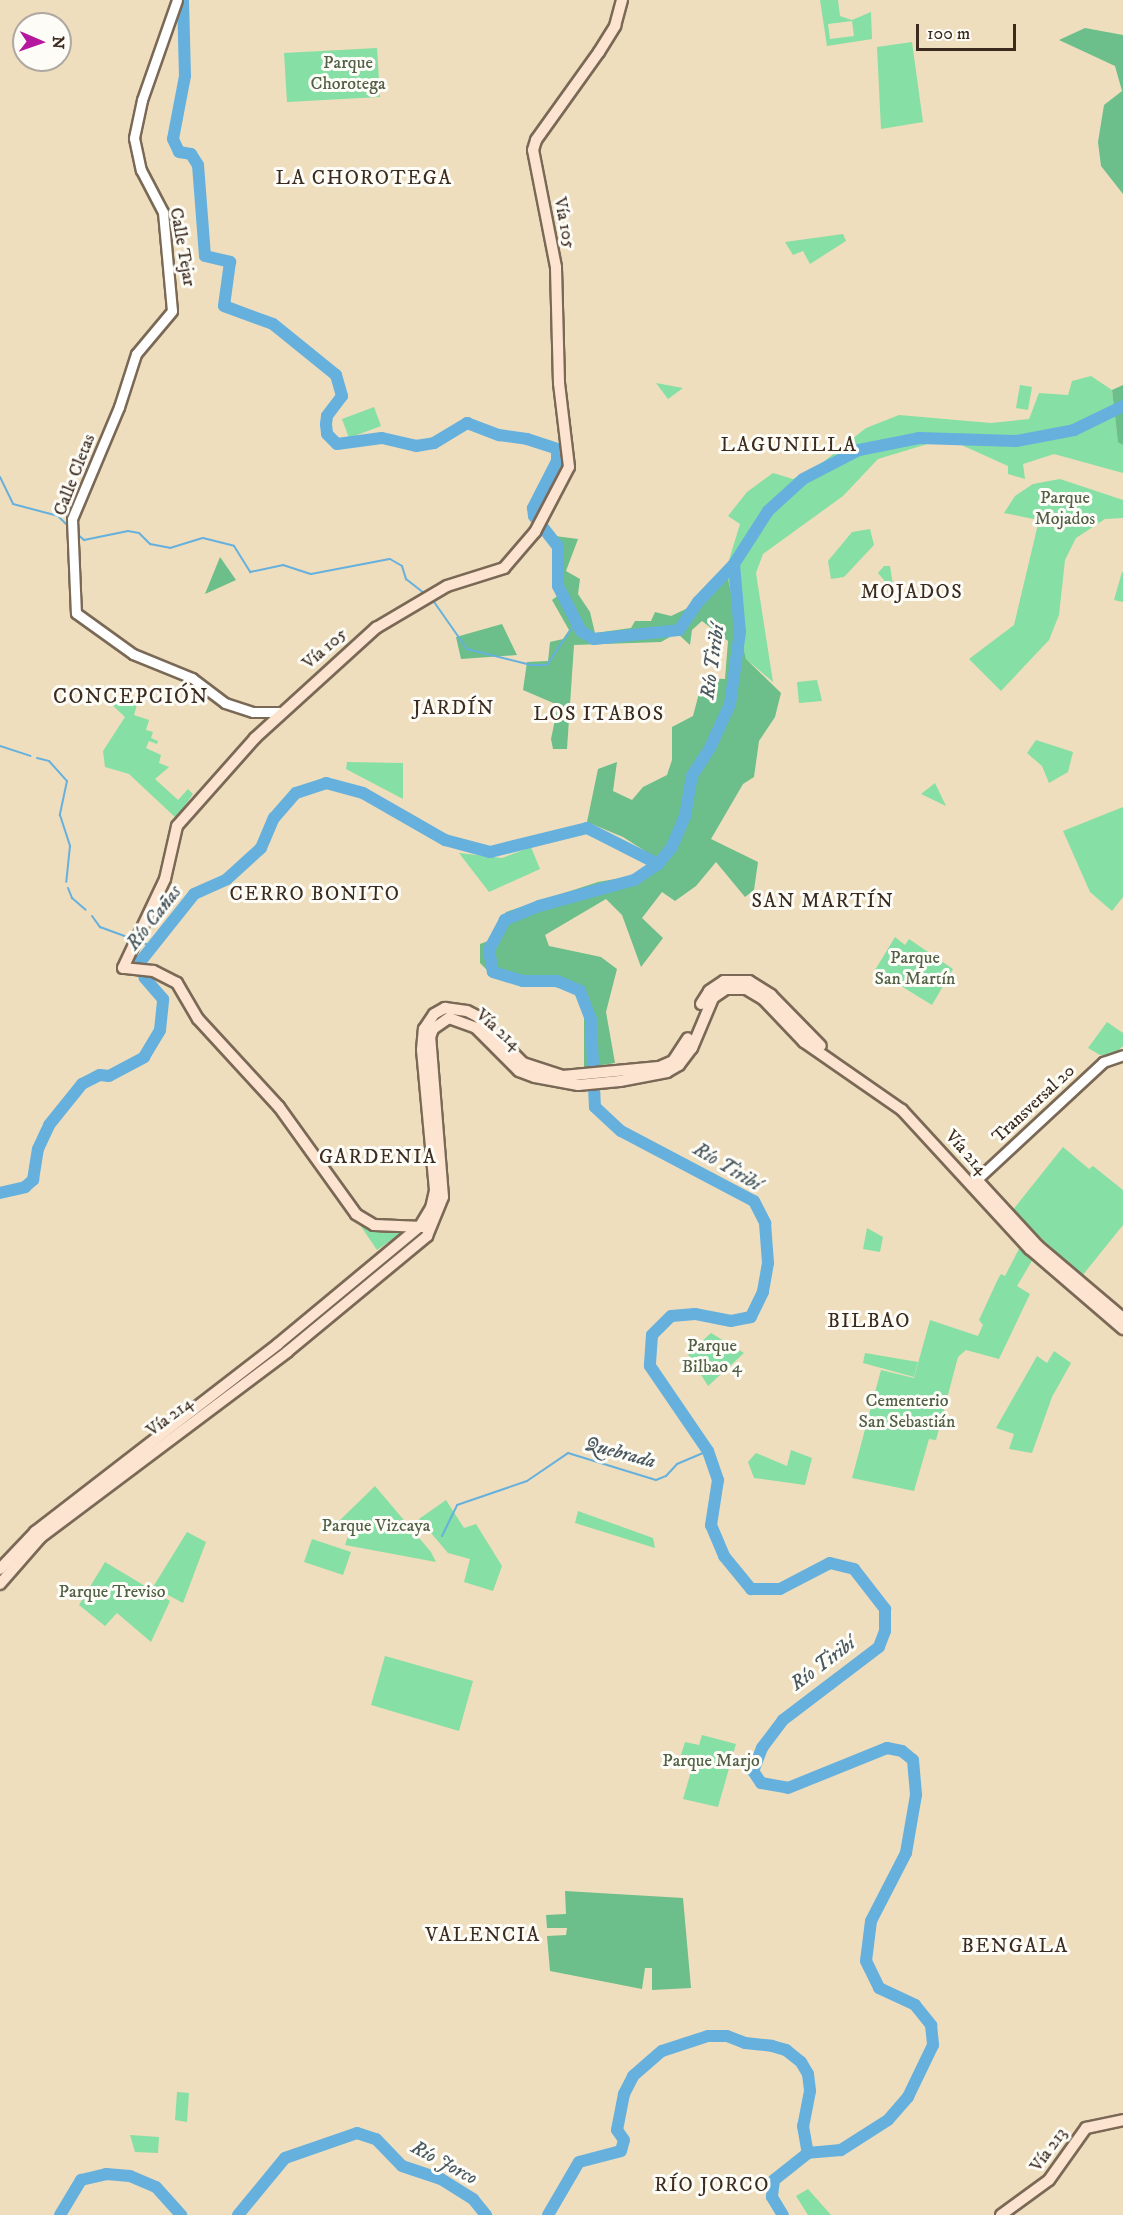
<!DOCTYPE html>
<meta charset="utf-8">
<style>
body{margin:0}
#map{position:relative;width:1123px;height:2215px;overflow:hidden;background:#eedebd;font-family:"IM FELL DW Pica",serif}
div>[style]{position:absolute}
.green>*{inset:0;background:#86dfa4}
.forest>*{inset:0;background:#6cbe8a}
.stream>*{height:2px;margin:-1px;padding:0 1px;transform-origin:1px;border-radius:1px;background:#66b0de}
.river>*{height:12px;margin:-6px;padding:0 6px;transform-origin:6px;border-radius:6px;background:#66b0de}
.roads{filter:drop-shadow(2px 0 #7a6956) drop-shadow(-2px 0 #7a6956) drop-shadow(0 2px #7a6956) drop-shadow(0 -2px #7a6956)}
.tertiary>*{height:9px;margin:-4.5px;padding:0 4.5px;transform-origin:4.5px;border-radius:4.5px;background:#fff}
.secondary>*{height:10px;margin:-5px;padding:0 5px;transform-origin:5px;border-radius:5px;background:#fde4d0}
span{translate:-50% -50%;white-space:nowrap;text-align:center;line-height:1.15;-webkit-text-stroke:6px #fdfcf7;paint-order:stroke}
.park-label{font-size:18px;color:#526046}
.street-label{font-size:18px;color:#3b2a1e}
.neighbourhood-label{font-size:20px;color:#3b2a1e;letter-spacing:1.5px}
.water-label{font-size:20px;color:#4a5961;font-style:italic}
.quarter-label{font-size:21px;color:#3b2a1e;letter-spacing:1.5px}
.north{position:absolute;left:12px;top:12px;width:60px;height:60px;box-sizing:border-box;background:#fdfcf7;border:2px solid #afa8a0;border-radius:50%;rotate:92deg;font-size:16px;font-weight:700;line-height:24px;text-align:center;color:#3b2a1e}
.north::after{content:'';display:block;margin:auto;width:21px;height:27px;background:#b5179e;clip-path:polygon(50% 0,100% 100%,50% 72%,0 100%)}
.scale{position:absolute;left:916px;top:24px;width:100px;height:27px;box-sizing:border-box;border:3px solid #3b2a1e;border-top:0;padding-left:8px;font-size:18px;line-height:21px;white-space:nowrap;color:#3b2a1e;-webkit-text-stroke:4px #fdfcf7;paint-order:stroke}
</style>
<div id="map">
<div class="green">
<div style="clip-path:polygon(evenodd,820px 0,838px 0,840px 16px,852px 20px,871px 12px,872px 39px,827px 46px,820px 0,852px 21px,854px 36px,830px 39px,828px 24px,852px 21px)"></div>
<div style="clip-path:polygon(912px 42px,923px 122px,881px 129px,877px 47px)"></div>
<div style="clip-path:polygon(377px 48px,380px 97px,287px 102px,284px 53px)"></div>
<div style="clip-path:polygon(843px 234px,846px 241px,810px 264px,803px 251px,793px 255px,785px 242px)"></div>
<div style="clip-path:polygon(1091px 376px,1112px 390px,1118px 441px,1123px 445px,1123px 473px,1054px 454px,1023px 464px,1025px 479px,1008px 474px,1008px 466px,957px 443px,934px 442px,878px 459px,843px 496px,763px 554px,756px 573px,773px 682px,746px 659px,726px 570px,740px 524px,728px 516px,747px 492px,773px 473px,793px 479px,822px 463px,866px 428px,899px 415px,991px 423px,1029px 419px,1039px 393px,1068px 395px,1072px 381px)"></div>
<div style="clip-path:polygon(656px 383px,683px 388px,668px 399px)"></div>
<div style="clip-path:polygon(1020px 385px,1032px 387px,1028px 410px,1016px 408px)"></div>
<div style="clip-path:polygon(374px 407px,381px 426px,349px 438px,342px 419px)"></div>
<div style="clip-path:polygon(1060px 479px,1123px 500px,1123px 518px,1105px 519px,1076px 538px,1065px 560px,1059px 615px,1049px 640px,1001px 691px,969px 659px,1014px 625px,1039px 520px,1004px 513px,1015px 496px,1033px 484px)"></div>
<div style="clip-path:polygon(870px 529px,874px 545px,844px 577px,831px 579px,828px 561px,852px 532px)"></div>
<div style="clip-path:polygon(884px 566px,890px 566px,894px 592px,878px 573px)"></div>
<div style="clip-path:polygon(1122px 572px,1123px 572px,1123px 602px,1114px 600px)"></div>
<div style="clip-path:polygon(817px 680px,822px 701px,799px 703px,797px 682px)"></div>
<div style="clip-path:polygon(119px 700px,137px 705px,134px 715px,149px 720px,146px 730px,153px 732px,151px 738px,158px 741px,157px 744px,149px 741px,146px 748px,161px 755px,159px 763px,169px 767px,155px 779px,178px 800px,188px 789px,193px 794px,176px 818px,129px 774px,105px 767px,103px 751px,125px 717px,110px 703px)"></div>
<div style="clip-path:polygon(1036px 740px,1073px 752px,1068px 772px,1049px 783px,1042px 766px,1027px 753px)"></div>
<div style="clip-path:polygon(347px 762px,403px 763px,403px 799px,346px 769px)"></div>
<div style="clip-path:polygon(935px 783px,946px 806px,921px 794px)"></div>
<div style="clip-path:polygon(1123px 807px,1123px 897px,1112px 911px,1090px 892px,1063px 831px)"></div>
<div style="clip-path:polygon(531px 847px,540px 869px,489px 892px,459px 853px,502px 858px)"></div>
<div style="clip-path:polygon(895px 937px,905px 945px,909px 939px,953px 969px,932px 1005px,875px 970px)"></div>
<div style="clip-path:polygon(1107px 1022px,1123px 1033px,1123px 1046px,1113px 1055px,1100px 1055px,1088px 1048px)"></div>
<div style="clip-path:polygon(1063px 1147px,1089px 1169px,1093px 1166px,1123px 1190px,1123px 1225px,1082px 1276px,1012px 1211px)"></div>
<div style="clip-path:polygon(358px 1222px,371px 1228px,407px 1229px,377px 1250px)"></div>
<div style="clip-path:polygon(867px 1228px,883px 1237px,880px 1252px,863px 1249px)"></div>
<div style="clip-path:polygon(1020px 1247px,1033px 1259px,1017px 1286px,1030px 1294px,999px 1359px,966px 1350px,958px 1357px,936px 1440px,929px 1439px,914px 1491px,852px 1478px,881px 1370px,914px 1378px,930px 1320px,978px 1336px,983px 1325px,979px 1320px,998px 1279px,1001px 1274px,1005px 1276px)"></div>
<div style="clip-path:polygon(711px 1333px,744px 1353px,708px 1386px,688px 1354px)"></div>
<div style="clip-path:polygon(1054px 1351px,1071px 1363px,1052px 1397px,1032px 1453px,1009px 1449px,1014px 1434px,996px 1428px,1037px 1356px,1047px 1363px)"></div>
<div style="clip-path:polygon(865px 1353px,918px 1362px,914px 1377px,863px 1363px)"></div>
<div style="clip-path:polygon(791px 1450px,812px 1458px,805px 1485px,754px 1478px,748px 1462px,756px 1453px,787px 1466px)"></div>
<div style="clip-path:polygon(375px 1486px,431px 1552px,436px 1562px,345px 1545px,351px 1527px,337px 1523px)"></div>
<div style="clip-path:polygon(446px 1500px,464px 1528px,476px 1524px,502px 1566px,493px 1591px,464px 1582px,470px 1559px,448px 1553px,419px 1519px)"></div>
<div style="clip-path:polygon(578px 1511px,653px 1538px,655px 1548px,575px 1523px)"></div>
<div style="clip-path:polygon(187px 1532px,206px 1542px,183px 1603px,153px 1587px)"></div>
<div style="clip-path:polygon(312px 1539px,351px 1552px,343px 1575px,304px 1562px)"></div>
<div style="clip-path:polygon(105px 1562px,170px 1601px,151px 1642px,117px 1613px,105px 1626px,79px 1605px)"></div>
<div style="clip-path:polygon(385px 1656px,473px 1681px,459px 1731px,371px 1705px)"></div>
<div style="clip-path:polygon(702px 1735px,736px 1744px,718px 1807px,683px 1799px,692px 1768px,678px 1765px,685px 1742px,699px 1745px)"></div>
<div style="clip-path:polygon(177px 2092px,189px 2093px,187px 2122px,175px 2120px)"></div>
<div style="clip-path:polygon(130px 2135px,159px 2137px,158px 2153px,135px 2152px)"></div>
<div style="clip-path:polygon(808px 2189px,831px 2215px,808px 2215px,796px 2196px)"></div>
</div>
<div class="forest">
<div style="clip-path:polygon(1085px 28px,1123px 35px,1123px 194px,1101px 166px,1098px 142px,1104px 105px,1122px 91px,1115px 66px,1059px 40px)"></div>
<div style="clip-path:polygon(1123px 385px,1123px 445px,1118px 442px,1112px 390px)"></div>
<div style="clip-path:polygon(555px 536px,578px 539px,566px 571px,580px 579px,578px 594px,590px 612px,595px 633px,631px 628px,635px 621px,651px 621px,655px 612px,671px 616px,690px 607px,726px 570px,746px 659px,781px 693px,775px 717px,759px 741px,754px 777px,743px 784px,711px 839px,758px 862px,754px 890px,745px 897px,716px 862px,696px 886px,675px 901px,662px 892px,642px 918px,663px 938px,641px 967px,622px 915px,606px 899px,545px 935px,549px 946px,601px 957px,617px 969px,606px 1012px,615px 1063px,584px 1068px,584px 992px,512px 980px,490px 973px,480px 963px,480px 944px,488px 941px,506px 912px,598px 882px,655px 872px,645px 851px,623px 837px,587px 822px,598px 769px,617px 762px,613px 791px,632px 800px,643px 787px,667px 775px,672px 760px,672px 727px,693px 716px,703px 678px,725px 679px,728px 641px,702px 621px,692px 630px,690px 645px,677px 633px,661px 642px,574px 645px,567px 749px,553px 749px,551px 739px,558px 705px,523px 690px,527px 662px,548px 661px,550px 642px,563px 639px,569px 630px,552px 600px,564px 591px,555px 577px,563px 550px)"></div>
<div style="clip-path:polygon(220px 557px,236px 580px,205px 594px)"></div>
<div style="clip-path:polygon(502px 624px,517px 655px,461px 659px,456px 637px)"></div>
<div style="clip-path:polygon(565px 1891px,683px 1898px,691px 1988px,652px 1990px,652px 1968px,645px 1968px,642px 1989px,550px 1971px,547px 1936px,566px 1935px,567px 1928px,547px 1928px,546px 1915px,566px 1914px)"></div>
</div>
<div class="stream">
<div style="left:0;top:477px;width:30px;rotate:64deg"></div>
<div style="left:13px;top:504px;width:47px;rotate:14.9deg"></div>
<div style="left:58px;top:516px;width:16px;rotate:45deg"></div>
<div style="left:76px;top:533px;width:11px;rotate:41deg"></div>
<div style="left:84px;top:540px;width:45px;rotate:-11.6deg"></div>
<div style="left:128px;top:531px;width:11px;rotate:10deg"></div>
<div style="left:139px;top:533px;width:16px;rotate:45deg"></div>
<div style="left:150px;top:544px;width:20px;rotate:11deg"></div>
<div style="left:170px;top:548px;width:34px;rotate:-17deg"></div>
<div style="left:203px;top:538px;width:32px;rotate:14deg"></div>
<div style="left:234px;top:546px;width:31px;rotate:58deg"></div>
<div style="left:250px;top:572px;width:34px;rotate:-12deg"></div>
<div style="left:283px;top:565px;width:29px;rotate:18deg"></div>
<div style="left:311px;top:574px;width:80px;rotate:-10.8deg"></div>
<div style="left:390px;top:559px;width:14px;rotate:30deg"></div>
<div style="left:402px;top:566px;width:14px;rotate:73deg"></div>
<div style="left:406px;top:579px;width:24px;rotate:38deg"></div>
<div style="left:432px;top:599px;width:61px;rotate:55deg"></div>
<div style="left:467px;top:649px;width:66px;rotate:14deg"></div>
<div style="left:531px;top:665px;width:16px"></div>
<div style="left:547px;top:665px;width:52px;rotate:-56deg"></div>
<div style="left:0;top:746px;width:32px;rotate:18deg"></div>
<div style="left:37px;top:758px;width:12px;rotate:14deg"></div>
<div style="left:49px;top:761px;width:27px;rotate:48deg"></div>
<div style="left:67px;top:781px;width:35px;rotate:102deg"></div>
<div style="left:60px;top:815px;width:33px;rotate:72deg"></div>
<div style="left:70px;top:846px;width:36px;rotate:96deg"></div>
<div style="left:68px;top:888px;width:11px;rotate:68deg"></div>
<div style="left:72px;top:898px;width:18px;rotate:41deg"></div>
<div style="left:92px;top:916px;width:14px;rotate:54deg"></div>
<div style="left:100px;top:927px;width:32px;rotate:20deg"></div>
<div style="left:139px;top:941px;width:13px;rotate:23deg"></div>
<div style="left:442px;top:1536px;width:34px;rotate:-64deg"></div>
<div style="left:457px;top:1505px;width:74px;rotate:-18.9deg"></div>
<div style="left:527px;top:1481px;width:50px;rotate:-34.3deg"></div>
<div style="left:568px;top:1453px;width:92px;rotate:17.1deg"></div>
<div style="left:656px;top:1480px;width:11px;rotate:-22deg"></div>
<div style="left:666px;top:1476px;width:16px;rotate:-47deg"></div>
<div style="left:677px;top:1464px;width:34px;rotate:-23deg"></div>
</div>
<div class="river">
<div style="left:183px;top:0;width:76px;rotate:88.5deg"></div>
<div style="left:185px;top:76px;width:64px;rotate:100.8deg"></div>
<div style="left:173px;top:139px;width:14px;rotate:65deg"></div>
<div style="left:179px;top:152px;width:12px;rotate:9deg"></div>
<div style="left:191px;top:154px;width:13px;rotate:58deg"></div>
<div style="left:198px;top:165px;width:91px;rotate:85.6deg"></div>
<div style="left:205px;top:256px;width:26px;rotate:13deg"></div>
<div style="left:230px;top:262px;width:44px;rotate:97.8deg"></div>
<div style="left:224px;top:306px;width:52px;rotate:20.2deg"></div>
<div style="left:273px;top:324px;width:81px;rotate:39deg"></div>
<div style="left:336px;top:375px;width:22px;rotate:74deg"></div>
<div style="left:342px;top:396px;width:25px;rotate:127deg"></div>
<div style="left:327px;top:416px;width:8px;rotate:97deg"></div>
<div style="left:326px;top:424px;width:10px;rotate:84deg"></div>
<div style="left:327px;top:434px;width:14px;rotate:45deg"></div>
<div style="left:337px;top:444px;width:45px;rotate:-7.6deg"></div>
<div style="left:382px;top:438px;width:35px;rotate:13deg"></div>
<div style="left:416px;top:446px;width:18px;rotate:-9deg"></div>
<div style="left:434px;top:443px;width:39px;rotate:-31deg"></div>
<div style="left:467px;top:423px;width:34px;rotate:21deg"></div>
<div style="left:499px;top:435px;width:28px;rotate:8deg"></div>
<div style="left:527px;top:439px;width:32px;rotate:18deg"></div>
<div style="left:557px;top:449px;width:12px;rotate:90deg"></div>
<div style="left:557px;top:461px;width:53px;rotate:117.1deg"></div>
<div style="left:533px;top:508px;width:8px;rotate:83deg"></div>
<div style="left:534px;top:516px;width:39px;rotate:52deg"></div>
<div style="left:558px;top:547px;width:39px;rotate:90deg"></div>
<div style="left:558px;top:586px;width:51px;rotate:62.9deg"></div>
<div style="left:581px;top:631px;width:15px;rotate:32deg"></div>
<div style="left:594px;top:639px;width:85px;rotate:-6deg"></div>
<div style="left:679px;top:630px;width:34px;rotate:-56deg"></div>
<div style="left:698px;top:602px;width:52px;rotate:-46.5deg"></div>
<div style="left:734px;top:564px;width:63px;rotate:-57.3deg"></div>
<div style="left:768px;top:511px;width:47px;rotate:-42.4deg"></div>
<div style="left:803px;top:479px;width:63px;rotate:-27.4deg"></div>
<div style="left:859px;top:450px;width:61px;rotate:-11.3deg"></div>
<div style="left:919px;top:438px;width:97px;rotate:1.8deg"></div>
<div style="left:1016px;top:441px;width:59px;rotate:-10.7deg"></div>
<div style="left:1074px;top:430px;width:55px;rotate:-26.1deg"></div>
<div style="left:734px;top:564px;width:68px;rotate:85deg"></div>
<div style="left:740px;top:632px;width:73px;rotate:97.9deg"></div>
<div style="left:730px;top:704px;width:48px;rotate:114.4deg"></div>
<div style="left:710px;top:748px;width:33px;rotate:123deg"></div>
<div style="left:692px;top:776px;width:41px;rotate:99.9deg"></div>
<div style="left:685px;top:816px;width:34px;rotate:113deg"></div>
<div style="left:672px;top:847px;width:22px;rotate:129deg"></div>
<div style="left:658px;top:864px;width:29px;rotate:146deg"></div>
<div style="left:634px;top:880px;width:98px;rotate:164.7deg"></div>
<div style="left:539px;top:906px;width:37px;rotate:158deg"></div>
<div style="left:505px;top:920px;width:34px;rotate:118deg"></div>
<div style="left:489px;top:950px;width:22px;rotate:80deg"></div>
<div style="left:493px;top:972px;width:31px;rotate:17deg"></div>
<div style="left:523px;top:981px;width:34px"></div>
<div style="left:557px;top:981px;width:25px;rotate:23deg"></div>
<div style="left:580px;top:991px;width:31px;rotate:69deg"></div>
<div style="left:591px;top:1020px;width:87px;rotate:87.4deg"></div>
<div style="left:595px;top:1107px;width:35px;rotate:43deg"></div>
<div style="left:621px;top:1131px;width:150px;rotate:27.8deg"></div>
<div style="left:754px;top:1201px;width:25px;rotate:63deg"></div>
<div style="left:765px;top:1223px;width:40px;rotate:85.7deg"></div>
<div style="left:768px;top:1263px;width:29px;rotate:100deg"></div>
<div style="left:763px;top:1292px;width:28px;rotate:116deg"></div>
<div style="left:751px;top:1317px;width:20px;rotate:169deg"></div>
<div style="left:731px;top:1321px;width:37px;rotate:-169deg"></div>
<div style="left:695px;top:1314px;width:24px;rotate:175deg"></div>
<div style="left:671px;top:1316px;width:27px;rotate:135deg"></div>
<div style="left:652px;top:1335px;width:31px;rotate:94deg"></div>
<div style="left:650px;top:1366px;width:103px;rotate:55.7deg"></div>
<div style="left:708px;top:1451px;width:31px;rotate:71deg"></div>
<div style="left:718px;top:1480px;width:46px;rotate:98.8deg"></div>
<div style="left:711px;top:1525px;width:34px;rotate:67deg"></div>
<div style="left:724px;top:1556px;width:43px;rotate:50.7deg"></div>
<div style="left:751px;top:1589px;width:29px"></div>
<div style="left:780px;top:1589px;width:56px;rotate:-27.5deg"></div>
<div style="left:830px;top:1563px;width:25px;rotate:14deg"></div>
<div style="left:854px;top:1569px;width:51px;rotate:52.2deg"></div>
<div style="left:885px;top:1609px;width:22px;rotate:90deg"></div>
<div style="left:885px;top:1631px;width:17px;rotate:111deg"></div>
<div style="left:879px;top:1647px;width:121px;rotate:142.8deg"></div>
<div style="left:783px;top:1720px;width:35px;rotate:127deg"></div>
<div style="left:762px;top:1748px;width:25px;rotate:111deg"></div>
<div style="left:753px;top:1771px;width:14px;rotate:56deg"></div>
<div style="left:761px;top:1783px;width:27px;rotate:10deg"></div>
<div style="left:788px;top:1788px;width:107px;rotate:-22deg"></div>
<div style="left:887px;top:1748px;width:15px;rotate:11deg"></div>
<div style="left:902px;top:1751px;width:14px;rotate:39deg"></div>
<div style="left:913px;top:1760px;width:35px;rotate:85deg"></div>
<div style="left:916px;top:1795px;width:59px;rotate:99.8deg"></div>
<div style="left:906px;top:1853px;width:76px;rotate:117.2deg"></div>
<div style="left:871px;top:1921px;width:40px;rotate:97.1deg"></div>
<div style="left:866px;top:1961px;width:30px;rotate:64deg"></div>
<div style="left:879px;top:1988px;width:40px;rotate:25deg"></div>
<div style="left:915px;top:2005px;width:26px;rotate:51deg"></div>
<div style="left:931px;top:2025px;width:20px;rotate:84deg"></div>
<div style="left:933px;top:2045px;width:58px;rotate:115.7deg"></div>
<div style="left:908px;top:2097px;width:30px;rotate:131deg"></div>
<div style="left:888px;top:2120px;width:56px;rotate:147.4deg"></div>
<div style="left:841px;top:2150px;width:33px;rotate:175deg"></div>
<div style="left:808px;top:2153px;width:43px;rotate:141.5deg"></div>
<div style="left:774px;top:2180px;width:17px;rotate:97deg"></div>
<div style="left:772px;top:2197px;width:21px;rotate:59deg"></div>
<div style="left:0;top:1193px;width:26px;rotate:-13deg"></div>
<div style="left:25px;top:1187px;width:11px;rotate:-41deg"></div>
<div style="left:33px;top:1180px;width:31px;rotate:-81deg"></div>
<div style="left:38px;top:1149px;width:26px;rotate:-65deg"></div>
<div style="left:49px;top:1125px;width:53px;rotate:-51.2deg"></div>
<div style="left:82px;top:1084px;width:20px;rotate:-27deg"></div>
<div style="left:100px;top:1075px;width:9px;rotate:6deg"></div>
<div style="left:109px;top:1076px;width:40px;rotate:-28deg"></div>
<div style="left:144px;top:1057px;width:31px;rotate:-59deg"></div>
<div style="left:160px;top:1030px;width:31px;rotate:-84deg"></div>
<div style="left:163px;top:999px;width:28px;rotate:-131deg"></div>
<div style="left:145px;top:978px;width:17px;rotate:-107deg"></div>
<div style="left:140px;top:962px;width:87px;rotate:-51.5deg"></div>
<div style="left:194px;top:894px;width:36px;rotate:-24deg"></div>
<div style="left:227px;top:879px;width:46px;rotate:-42.4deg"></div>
<div style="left:261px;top:848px;width:33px;rotate:-67deg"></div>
<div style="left:274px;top:818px;width:33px;rotate:-49deg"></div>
<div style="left:296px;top:793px;width:32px;rotate:-18deg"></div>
<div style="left:326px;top:783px;width:38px;rotate:15deg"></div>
<div style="left:363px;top:793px;width:95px;rotate:29.8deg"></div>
<div style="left:445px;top:840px;width:47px;rotate:14.9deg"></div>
<div style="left:490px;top:852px;width:100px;rotate:-13.9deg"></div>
<div style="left:587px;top:828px;width:80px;rotate:26.9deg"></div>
<div style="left:60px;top:2215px;width:41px;rotate:-59deg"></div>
<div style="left:81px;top:2180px;width:26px;rotate:-13deg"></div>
<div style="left:106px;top:2174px;width:24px;rotate:5deg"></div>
<div style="left:130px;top:2176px;width:28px;rotate:23deg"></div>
<div style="left:156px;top:2187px;width:38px;rotate:48deg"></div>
<div style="left:238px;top:2215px;width:74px;rotate:-50.5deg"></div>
<div style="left:285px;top:2158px;width:76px;rotate:-19.1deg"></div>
<div style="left:357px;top:2133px;width:20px;rotate:18deg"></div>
<div style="left:376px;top:2139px;width:37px;rotate:46deg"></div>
<div style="left:402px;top:2166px;width:41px;rotate:18.4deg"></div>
<div style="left:441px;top:2179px;width:38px;rotate:32deg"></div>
<div style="left:473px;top:2199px;width:21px;rotate:51deg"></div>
<div style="left:548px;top:2215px;width:61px;rotate:-59.7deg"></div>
<div style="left:579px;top:2162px;width:43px;rotate:-14.7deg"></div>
<div style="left:621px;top:2151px;width:11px;rotate:-75deg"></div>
<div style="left:624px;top:2140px;width:12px;rotate:-125deg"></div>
<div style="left:617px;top:2130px;width:37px;rotate:-79deg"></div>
<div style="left:624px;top:2094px;width:20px;rotate:-63deg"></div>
<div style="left:633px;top:2076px;width:38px;rotate:-41deg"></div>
<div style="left:662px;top:2051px;width:48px;rotate:-18.1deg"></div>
<div style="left:708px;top:2036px;width:19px"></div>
<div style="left:727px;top:2036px;width:19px;rotate:21deg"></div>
<div style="left:745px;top:2043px;width:27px;rotate:6deg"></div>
<div style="left:772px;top:2046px;width:15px;rotate:16deg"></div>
<div style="left:786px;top:2050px;width:19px;rotate:39deg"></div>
<div style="left:801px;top:2062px;width:14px;rotate:60deg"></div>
<div style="left:808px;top:2074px;width:17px;rotate:83deg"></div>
<div style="left:810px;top:2091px;width:36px;rotate:101deg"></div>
<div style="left:803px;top:2126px;width:27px;rotate:80deg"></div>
</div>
<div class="roads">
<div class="tertiary">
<div style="left:177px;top:0;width:106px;rotate:109.3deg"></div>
<div style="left:142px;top:100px;width:39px;rotate:102deg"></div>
<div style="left:134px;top:138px;width:33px;rotate:78deg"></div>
<div style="left:141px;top:170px;width:47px;rotate:62.4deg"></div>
<div style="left:163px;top:212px;width:99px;rotate:84.8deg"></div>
<div style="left:172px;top:311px;width:56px;rotate:129.9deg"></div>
<div style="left:136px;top:354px;width:56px;rotate:107.8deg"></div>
<div style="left:119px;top:407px;width:121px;rotate:112.8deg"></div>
<div style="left:72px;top:519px;width:94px;rotate:87.6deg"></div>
<div style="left:76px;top:613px;width:70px;rotate:35.7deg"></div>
<div style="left:133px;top:654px;width:64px;rotate:22.1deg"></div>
<div style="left:192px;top:678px;width:41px;rotate:37.1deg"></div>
<div style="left:225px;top:703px;width:29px;rotate:18deg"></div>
<div style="left:253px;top:712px;width:26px"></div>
<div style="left:973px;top:1183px;width:178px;rotate:-42.9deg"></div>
<div style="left:1103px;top:1062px;width:21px;rotate:-19deg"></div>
</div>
<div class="secondary">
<div style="left:701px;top:1004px;width:15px;rotate:-58deg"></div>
<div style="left:709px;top:991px;width:18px;rotate:-34deg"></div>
<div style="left:724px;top:981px;width:25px"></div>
<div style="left:749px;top:981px;width:26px;rotate:32deg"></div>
<div style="left:771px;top:995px;width:71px;rotate:45.6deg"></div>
<div style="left:977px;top:1180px;width:90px;rotate:47.3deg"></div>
<div style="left:1038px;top:1246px;width:111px;rotate:40.3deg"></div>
<div style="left:423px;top:1227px;width:49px;rotate:-177.7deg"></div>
<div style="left:374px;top:1225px;width:21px;rotate:-149deg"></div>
<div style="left:356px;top:1214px;width:132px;rotate:-125.7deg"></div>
<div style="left:279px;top:1107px;width:120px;rotate:-132.6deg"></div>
<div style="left:198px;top:1019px;width:42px;rotate:-120.3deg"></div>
<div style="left:177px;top:983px;width:27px;rotate:-153deg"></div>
<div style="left:153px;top:971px;width:30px;rotate:-174deg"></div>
<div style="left:123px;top:968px;width:98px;rotate:-64.7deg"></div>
<div style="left:165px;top:879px;width:54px;rotate:-77.2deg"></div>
<div style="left:177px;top:826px;width:118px;rotate:-48.4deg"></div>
<div style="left:255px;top:738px;width:164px;rotate:-42.3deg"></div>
<div style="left:376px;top:628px;width:82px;rotate:-30.6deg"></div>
<div style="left:447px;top:586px;width:60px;rotate:-17.5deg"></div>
<div style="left:504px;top:568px;width:48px;rotate:-49.3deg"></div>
<div style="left:535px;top:532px;width:73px;rotate:-62.4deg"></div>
<div style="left:569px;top:467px;width:85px;rotate:-96.8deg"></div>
<div style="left:559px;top:383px;width:116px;rotate:-91.5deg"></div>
<div style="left:556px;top:267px;width:119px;rotate:-101.1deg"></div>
<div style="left:533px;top:150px;width:10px;rotate:-73deg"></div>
<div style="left:536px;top:140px;width:108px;rotate:-54.4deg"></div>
<div style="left:599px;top:52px;width:31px;rotate:-58deg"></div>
<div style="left:615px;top:26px;width:27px;rotate:-75deg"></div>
<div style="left:0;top:1569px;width:51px;rotate:-46.6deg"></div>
<div style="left:35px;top:1532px;width:307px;rotate:-37.7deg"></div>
<div style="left:278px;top:1344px;width:185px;rotate:-39.7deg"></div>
<div style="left:420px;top:1226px;width:21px;rotate:-59deg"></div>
<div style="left:431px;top:1208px;width:18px;rotate:-77deg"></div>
<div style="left:435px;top:1190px;width:141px;rotate:-95.3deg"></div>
<div style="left:422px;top:1050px;width:21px;rotate:-85deg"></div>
<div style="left:424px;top:1029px;width:18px;rotate:-56deg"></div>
<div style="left:434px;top:1014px;width:13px;rotate:-29deg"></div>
<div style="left:445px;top:1008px;width:22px;rotate:8deg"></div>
<div style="left:467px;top:1011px;width:11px;rotate:27deg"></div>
<div style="left:477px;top:1016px;width:66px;rotate:45.6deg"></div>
<div style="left:523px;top:1063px;width:42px;rotate:18deg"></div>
<div style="left:563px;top:1076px;width:96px;rotate:-5.4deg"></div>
<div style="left:659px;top:1067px;width:15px;rotate:-23deg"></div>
<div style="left:673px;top:1061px;width:27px;rotate:-57deg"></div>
<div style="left:0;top:1584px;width:62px;rotate:-48.9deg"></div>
<div style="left:41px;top:1537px;width:308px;rotate:-36.9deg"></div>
<div style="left:287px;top:1352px;width:182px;rotate:-39.6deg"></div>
<div style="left:427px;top:1236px;width:42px;rotate:-67.7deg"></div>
<div style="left:443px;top:1197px;width:161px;rotate:-94.6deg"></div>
<div style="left:430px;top:1037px;width:9px;rotate:-69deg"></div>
<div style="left:433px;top:1029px;width:19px;rotate:-35deg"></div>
<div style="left:449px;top:1018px;width:29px;rotate:20deg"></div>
<div style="left:476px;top:1028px;width:61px;rotate:45deg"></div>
<div style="left:519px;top:1071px;width:17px;rotate:21deg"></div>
<div style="left:535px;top:1077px;width:44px;rotate:10.5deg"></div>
<div style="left:578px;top:1085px;width:42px;rotate:-5.4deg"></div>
<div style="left:620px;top:1081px;width:48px;rotate:-10.8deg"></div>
<div style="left:667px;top:1072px;width:14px;rotate:-30deg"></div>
<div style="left:679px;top:1065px;width:21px;rotate:-53deg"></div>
<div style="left:692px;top:1048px;width:54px;rotate:-67.2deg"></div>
<div style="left:713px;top:998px;width:16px;rotate:-35deg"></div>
<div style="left:726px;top:989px;width:20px"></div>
<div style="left:746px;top:989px;width:21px;rotate:31deg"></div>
<div style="left:764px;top:1000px;width:58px;rotate:46.4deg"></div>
<div style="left:804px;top:1042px;width:119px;rotate:34.8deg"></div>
<div style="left:902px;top:1110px;width:189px;rotate:47.4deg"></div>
<div style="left:1030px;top:1249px;width:123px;rotate:40.7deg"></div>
<div style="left:1001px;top:2215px;width:59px;rotate:-36.1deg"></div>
<div style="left:1049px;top:2180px;width:64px;rotate:-54.6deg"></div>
<div style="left:1086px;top:2128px;width:38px;rotate:-12deg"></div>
</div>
</div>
<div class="park-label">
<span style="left:348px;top:74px">Parque<br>Chorotega</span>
<span style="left:1065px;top:509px">Parque<br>Mojados</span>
<span style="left:915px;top:969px">Parque<br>San Martín</span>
<span style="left:712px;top:1357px">Parque<br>Bilbao 4</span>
<span style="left:907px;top:1412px">Cementerio<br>San Sebastián</span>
<span style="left:376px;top:1526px">Parque Vizcaya</span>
<span style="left:112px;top:1592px">Parque Treviso</span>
<span style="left:711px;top:1761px">Parque Marjo</span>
</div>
<div class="street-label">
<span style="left:564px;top:223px;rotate:79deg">Vía 105</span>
<span style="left:182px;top:247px;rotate:80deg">Calle Tejar</span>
<span style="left:75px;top:475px;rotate:-69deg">Calle Cletas</span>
<span style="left:325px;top:649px;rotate:-41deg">Vía 105</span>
<span style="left:498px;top:1030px;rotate:41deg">Vía 214</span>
<span style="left:1034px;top:1104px;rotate:-43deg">Transversal 20</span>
<span style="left:966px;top:1153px;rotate:48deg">Vía 214</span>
<span style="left:170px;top:1417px;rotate:-37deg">Vía 214</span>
<span style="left:1049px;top:2150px;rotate:-54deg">Vía 213</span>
</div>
<div class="neighbourhood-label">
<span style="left:364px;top:178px">LA CHOROTEGA</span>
<span style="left:789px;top:445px">LAGUNILLA</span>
<span style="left:912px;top:592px">MOJADOS</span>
<span style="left:454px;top:708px">JARDÍN</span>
<span style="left:599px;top:714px">LOS ITABOS</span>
<span style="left:315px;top:894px">CERRO BONITO</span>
<span style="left:823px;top:901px">SAN MARTÍN</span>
<span style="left:378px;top:1157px">GARDENIA</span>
<span style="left:869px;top:1321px">BILBAO</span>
<span style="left:483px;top:1935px">VALENCIA</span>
<span style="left:1015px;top:1946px">BENGALA</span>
<span style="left:712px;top:2185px">RÍO JORCO</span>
</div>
<div class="water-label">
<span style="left:713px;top:662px;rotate:-82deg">Río Tiribí</span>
<span style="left:154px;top:918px;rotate:-52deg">Río Cañas</span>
<span style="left:727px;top:1167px;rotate:31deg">Río Tiribí</span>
<span style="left:620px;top:1453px;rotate:15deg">Quebrada</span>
<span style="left:823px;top:1664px;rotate:-37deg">Río Tiribí</span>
<span style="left:444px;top:2163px;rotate:28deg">Río Jorco</span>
</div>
<div class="quarter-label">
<span style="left:131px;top:697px">CONCEPCIÓN</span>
</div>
<div class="north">N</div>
<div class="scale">100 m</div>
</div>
